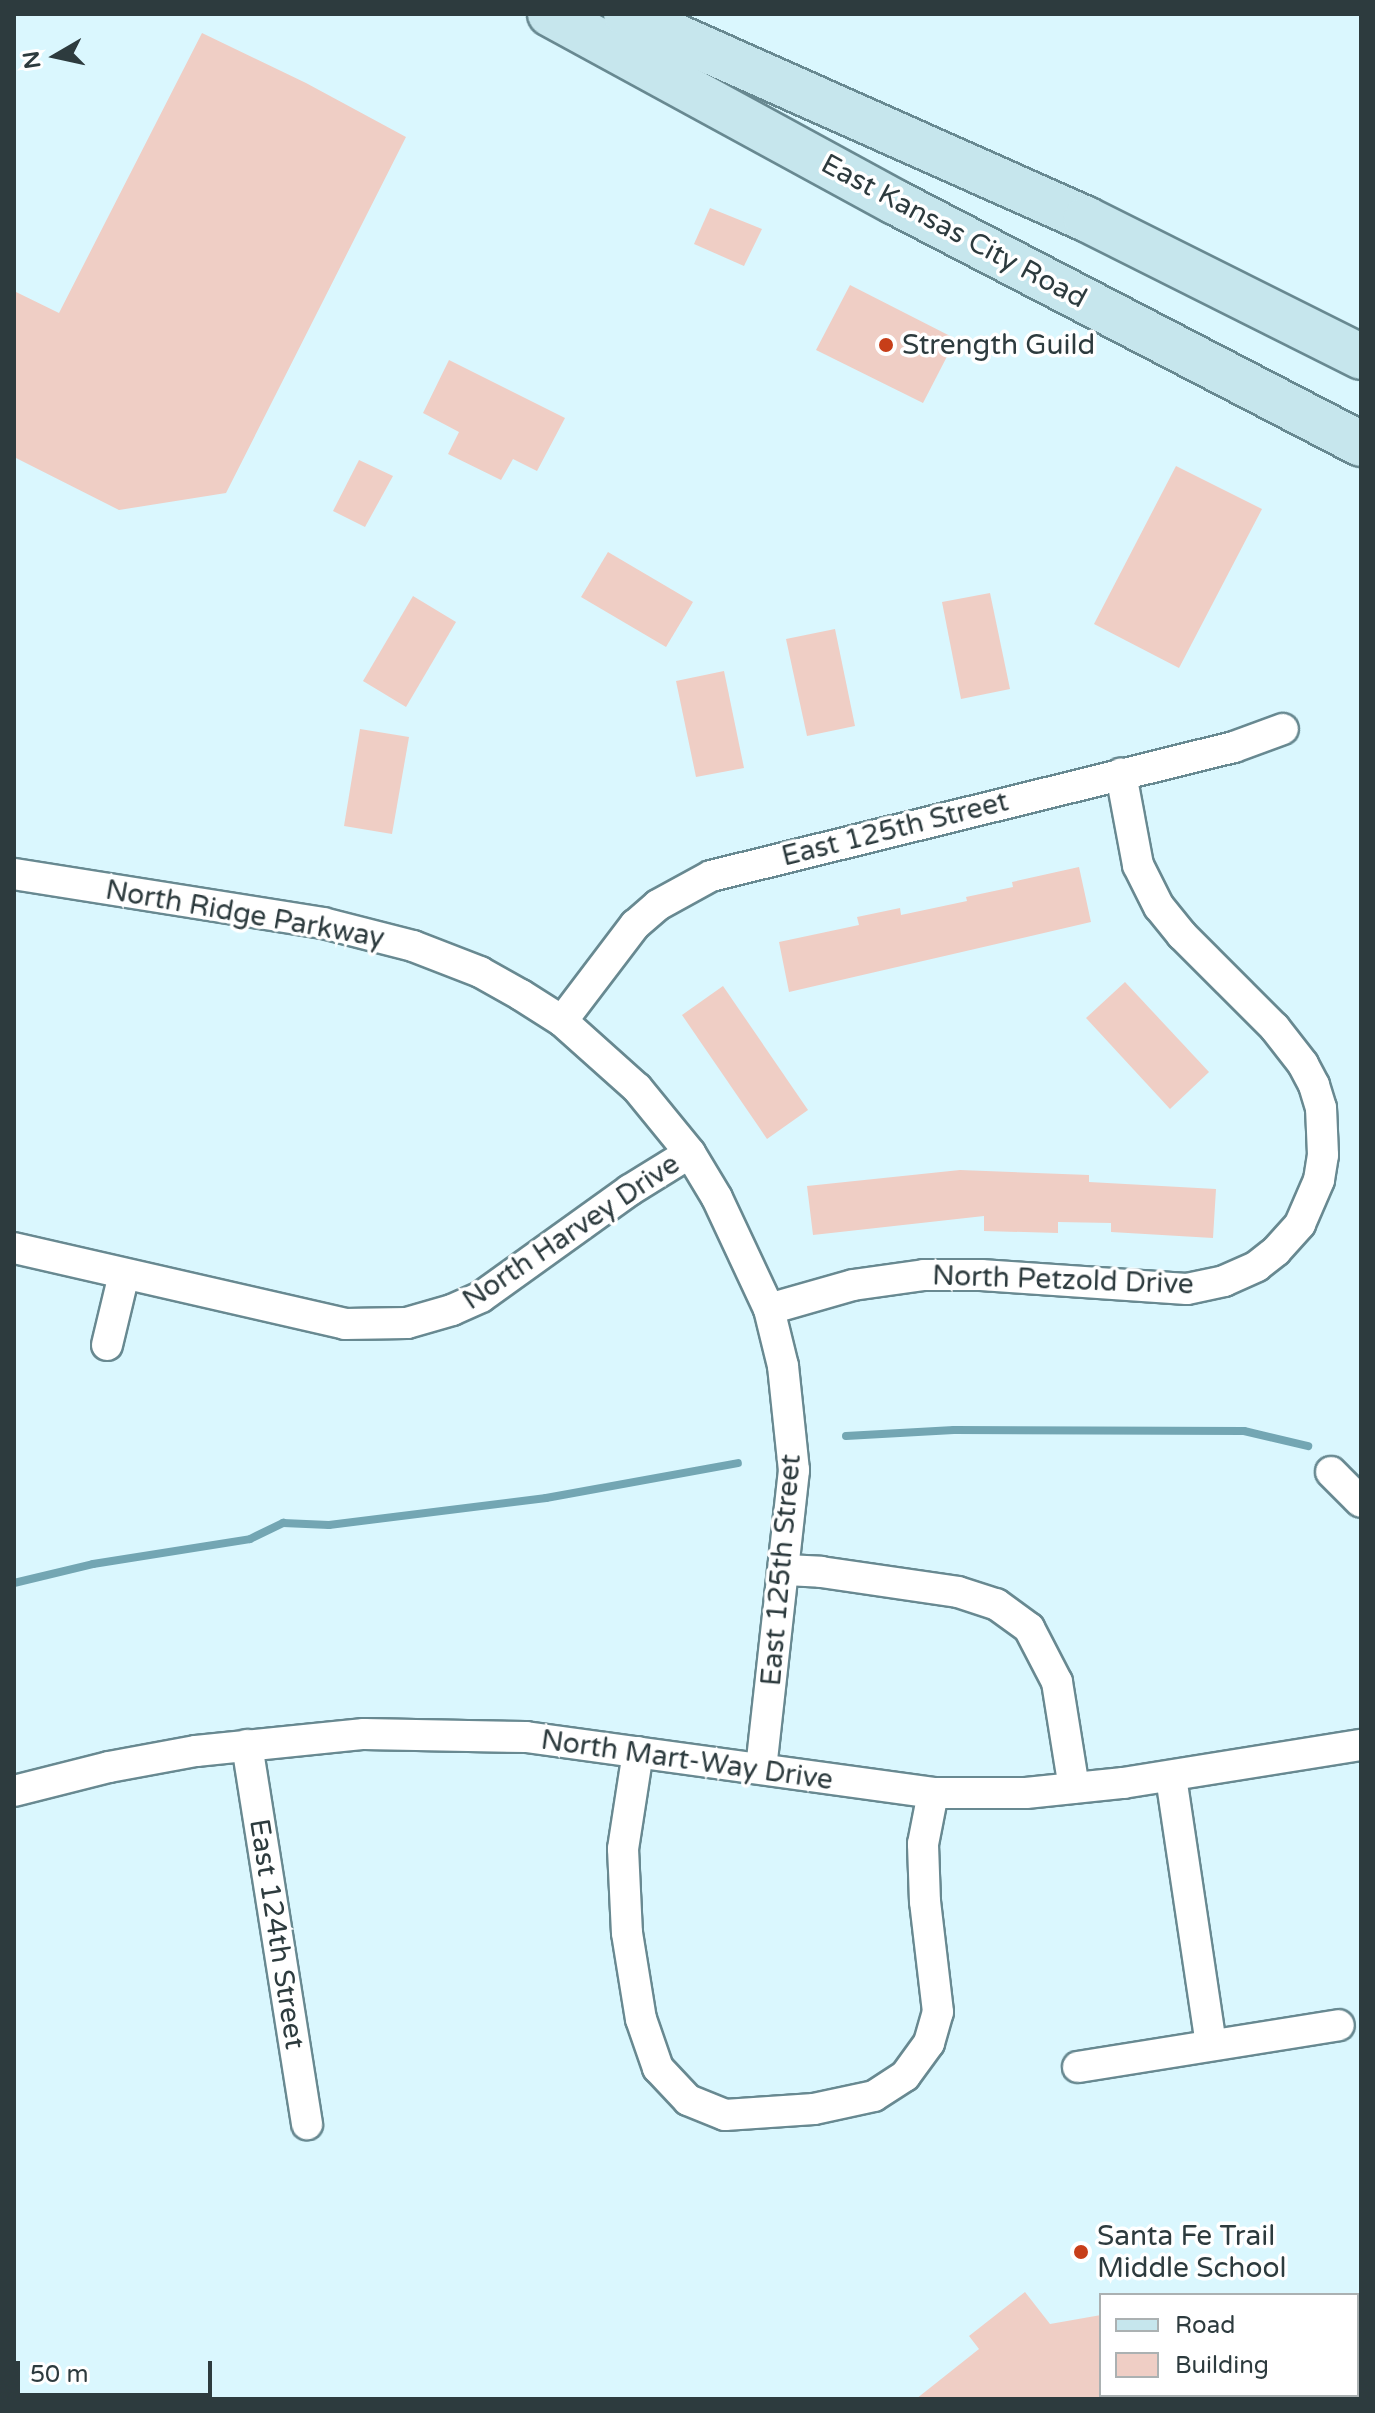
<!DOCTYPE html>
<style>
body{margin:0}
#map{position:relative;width:1375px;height:2413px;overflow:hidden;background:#daf7fe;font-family:"Varela Round",sans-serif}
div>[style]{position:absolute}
.stream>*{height:8px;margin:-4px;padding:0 4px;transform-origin:4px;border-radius:4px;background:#73a6b3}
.building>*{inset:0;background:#efcec5}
.roads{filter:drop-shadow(2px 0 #688991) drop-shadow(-2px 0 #688991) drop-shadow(0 2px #688991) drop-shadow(0 -2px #688991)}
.street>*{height:30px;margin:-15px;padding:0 15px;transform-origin:15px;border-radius:15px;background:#fff}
.secondary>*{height:44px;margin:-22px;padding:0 22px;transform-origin:22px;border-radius:22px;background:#c6e6ed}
.dots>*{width:22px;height:22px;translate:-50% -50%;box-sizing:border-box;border:4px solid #fff;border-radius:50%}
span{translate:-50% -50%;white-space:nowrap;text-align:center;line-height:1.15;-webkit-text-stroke:7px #fff;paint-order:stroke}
.street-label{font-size:28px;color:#2d3b3e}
.poi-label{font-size:28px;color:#2d3b3e}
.left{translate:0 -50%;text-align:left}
.frame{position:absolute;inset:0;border:16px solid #2d3b3e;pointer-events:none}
.legend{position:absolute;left:1099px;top:2293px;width:260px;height:104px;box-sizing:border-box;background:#fff;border:2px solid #abb1b2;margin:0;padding:10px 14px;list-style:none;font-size:24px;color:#2d3b3e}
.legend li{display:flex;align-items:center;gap:16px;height:40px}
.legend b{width:40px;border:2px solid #abb1b2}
.north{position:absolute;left:16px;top:16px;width:80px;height:80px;-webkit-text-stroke:6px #fff;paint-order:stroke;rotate:261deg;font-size:22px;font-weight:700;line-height:32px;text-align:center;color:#2d3b3e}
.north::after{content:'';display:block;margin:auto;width:28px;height:36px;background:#2d3b3e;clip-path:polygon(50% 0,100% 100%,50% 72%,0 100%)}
.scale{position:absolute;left:16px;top:2361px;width:196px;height:36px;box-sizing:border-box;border:4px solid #2d3b3e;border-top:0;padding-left:10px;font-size:24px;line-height:28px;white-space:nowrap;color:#2d3b3e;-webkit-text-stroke:6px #fff;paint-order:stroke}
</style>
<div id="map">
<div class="stream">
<div style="left:846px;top:1436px;width:108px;rotate:-3.2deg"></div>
<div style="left:954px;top:1430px;width:290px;rotate:0.2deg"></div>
<div style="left:1244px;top:1431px;width:66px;rotate:13.2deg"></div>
<div style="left:14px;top:1583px;width:81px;rotate:-13.5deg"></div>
<div style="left:93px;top:1564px;width:159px;rotate:-9deg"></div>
<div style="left:250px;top:1539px;width:37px;rotate:-26deg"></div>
<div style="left:283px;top:1523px;width:46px;rotate:2.5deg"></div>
<div style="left:329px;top:1525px;width:219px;rotate:-7.1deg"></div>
<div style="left:546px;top:1498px;width:195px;rotate:-10.3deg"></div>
</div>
<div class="building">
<div style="clip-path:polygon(202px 33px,306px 83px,406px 137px,226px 493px,119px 510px,14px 457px,14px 291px,59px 313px)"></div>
<div style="clip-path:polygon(710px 208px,762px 229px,744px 266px,694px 244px)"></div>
<div style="clip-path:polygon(850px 285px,956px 339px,923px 403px,816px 350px)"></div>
<div style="clip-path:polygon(449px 360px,565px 418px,537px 471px,513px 459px,501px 480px,448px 454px,459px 432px,423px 413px)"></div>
<div style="clip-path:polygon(359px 460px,393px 476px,365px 527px,333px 511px)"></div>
<div style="clip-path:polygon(1176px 466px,1262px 509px,1179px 668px,1094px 624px)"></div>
<div style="clip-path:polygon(608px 552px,693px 602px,666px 647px,581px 597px)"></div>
<div style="clip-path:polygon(990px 593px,1010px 689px,961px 699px,942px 602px)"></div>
<div style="clip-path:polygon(413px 596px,456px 622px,406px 707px,363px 681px)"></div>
<div style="clip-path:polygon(835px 629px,855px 726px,807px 736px,786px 639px)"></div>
<div style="clip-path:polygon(724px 671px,744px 768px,696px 777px,676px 681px)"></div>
<div style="clip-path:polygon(360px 729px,409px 737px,392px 834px,344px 826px)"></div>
<div style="clip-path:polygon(1079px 867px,1091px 922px,789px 992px,779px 942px,859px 925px,857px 917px,900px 908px,901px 915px,967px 901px,966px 897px,1013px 887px,1012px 882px)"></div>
<div style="clip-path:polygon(1125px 982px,1209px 1072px,1170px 1109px,1086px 1018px)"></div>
<div style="clip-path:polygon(723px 986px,808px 1110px,767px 1139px,682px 1015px)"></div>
<div style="clip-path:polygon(960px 1170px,1089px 1175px,1089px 1182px,1216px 1189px,1213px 1238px,1111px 1232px,1111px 1223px,1058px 1222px,1058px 1233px,984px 1231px,984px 1216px,813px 1235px,807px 1186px)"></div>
<div style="clip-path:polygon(1025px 2292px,1050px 2324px,1101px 2315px,1101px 2399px,916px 2399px,979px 2349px,969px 2336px)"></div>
</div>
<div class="roads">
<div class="street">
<div style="left:14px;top:874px;width:313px;rotate:9deg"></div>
<div style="left:323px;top:923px;width:93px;rotate:14.3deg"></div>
<div style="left:413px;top:946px;width:72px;rotate:21.2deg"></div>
<div style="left:480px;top:972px;width:47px;rotate:29.3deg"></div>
<div style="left:521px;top:995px;width:49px;rotate:32.4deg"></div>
<div style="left:562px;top:1021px;width:101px;rotate:41.8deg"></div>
<div style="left:637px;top:1088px;width:84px;rotate:50.8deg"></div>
<div style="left:690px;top:1153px;width:52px;rotate:59deg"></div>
<div style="left:717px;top:1198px;width:123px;rotate:64.9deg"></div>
<div style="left:769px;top:1309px;width:59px;rotate:76.2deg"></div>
<div style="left:783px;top:1366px;width:105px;rotate:84deg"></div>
<div style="left:794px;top:1470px;width:300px;rotate:96.3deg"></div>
<div style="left:562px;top:1021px;width:121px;rotate:-52.8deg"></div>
<div style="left:635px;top:925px;width:30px;rotate:-41deg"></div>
<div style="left:658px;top:905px;width:60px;rotate:-28.7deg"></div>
<div style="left:711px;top:876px;width:539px;rotate:-13.86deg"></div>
<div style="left:1234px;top:747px;width:52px;rotate:-20.2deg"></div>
<div style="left:14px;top:1248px;width:340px;rotate:12.9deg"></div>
<div style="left:345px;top:1324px;width:62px;rotate:-0.9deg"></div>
<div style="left:407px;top:1323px;width:47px;rotate:-16.1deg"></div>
<div style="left:452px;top:1310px;width:32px;rotate:-24deg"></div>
<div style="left:481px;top:1297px;width:183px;rotate:-35.7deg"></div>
<div style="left:630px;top:1190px;width:70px;rotate:-31.7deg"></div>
<div style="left:769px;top:1309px;width:87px;rotate:-15.9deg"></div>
<div style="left:853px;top:1285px;width:72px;rotate:-8deg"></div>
<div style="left:924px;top:1275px;width:57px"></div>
<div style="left:981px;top:1275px;width:206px;rotate:3.9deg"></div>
<div style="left:1187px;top:1289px;width:38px;rotate:-12deg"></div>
<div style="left:1224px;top:1281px;width:36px;rotate:-24deg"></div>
<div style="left:1257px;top:1266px;width:24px;rotate:-38deg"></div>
<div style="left:1276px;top:1251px;width:36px;rotate:-48deg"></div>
<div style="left:1300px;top:1224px;width:48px;rotate:-66.6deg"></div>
<div style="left:1319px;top:1180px;width:25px;rotate:-81deg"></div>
<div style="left:1323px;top:1155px;width:47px;rotate:-92.4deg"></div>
<div style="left:1321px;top:1108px;width:24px;rotate:-107deg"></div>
<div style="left:1314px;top:1085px;width:24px;rotate:-118deg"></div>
<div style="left:1303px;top:1064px;width:46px;rotate:-127.9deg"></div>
<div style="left:1275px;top:1028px;width:132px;rotate:-135deg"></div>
<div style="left:1182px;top:935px;width:36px;rotate:-129deg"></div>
<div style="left:1159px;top:907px;width:47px;rotate:-116.6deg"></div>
<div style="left:1138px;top:865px;width:93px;rotate:-100.6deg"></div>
<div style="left:107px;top:1345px;width:73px;rotate:-76.5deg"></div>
<div style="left:1331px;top:1472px;width:42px;rotate:45deg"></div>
<div style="left:786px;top:1570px;width:35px;rotate:3deg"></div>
<div style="left:821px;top:1572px;width:138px;rotate:8.3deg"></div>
<div style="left:958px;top:1592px;width:40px;rotate:18deg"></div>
<div style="left:996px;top:1604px;width:41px;rotate:36deg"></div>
<div style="left:1029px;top:1628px;width:61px;rotate:62.6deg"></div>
<div style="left:1057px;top:1682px;width:107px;rotate:80.9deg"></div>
<div style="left:247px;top:1745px;width:384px;rotate:81deg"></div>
<div style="left:638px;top:1752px;width:98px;rotate:98.8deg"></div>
<div style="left:623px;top:1849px;width:84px;rotate:87.3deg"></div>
<div style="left:627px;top:1933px;width:87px;rotate:80.8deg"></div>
<div style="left:641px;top:2019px;width:52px;rotate:70.9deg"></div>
<div style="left:658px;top:2068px;width:44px;rotate:46.8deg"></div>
<div style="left:688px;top:2100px;width:40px;rotate:22deg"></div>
<div style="left:725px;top:2115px;width:89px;rotate:-3.9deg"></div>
<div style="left:814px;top:2109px;width:61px;rotate:-12.2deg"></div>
<div style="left:874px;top:2096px;width:37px;rotate:-33deg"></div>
<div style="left:905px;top:2076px;width:41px;rotate:-54deg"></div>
<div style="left:929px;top:2043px;width:32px;rotate:-74deg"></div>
<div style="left:938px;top:2012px;width:111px;rotate:-96.7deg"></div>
<div style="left:925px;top:1902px;width:58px;rotate:-92deg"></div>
<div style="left:923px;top:1844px;width:52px;rotate:-78.9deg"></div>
<div style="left:1171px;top:1777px;width:271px;rotate:81.5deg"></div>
<div style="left:14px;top:1791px;width:98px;rotate:-14.2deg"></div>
<div style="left:109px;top:1767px;width:88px;rotate:-10.4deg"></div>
<div style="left:196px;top:1751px;width:169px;rotate:-5.8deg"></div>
<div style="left:364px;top:1734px;width:162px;rotate:1.1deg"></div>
<div style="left:526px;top:1737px;width:411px;rotate:7.8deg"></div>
<div style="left:933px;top:1793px;width:93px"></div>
<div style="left:1026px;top:1793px;width:98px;rotate:-5.9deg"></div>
<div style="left:1123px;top:1783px;width:241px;rotate:-9.1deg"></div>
<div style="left:1078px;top:2067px;width:264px;rotate:-9.1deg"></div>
</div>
<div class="secondary">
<div style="left:550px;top:14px;width:393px;rotate:28.6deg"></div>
<div style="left:895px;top:202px;width:525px;rotate:27.44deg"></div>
<div style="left:626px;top:14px;width:504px;rotate:24.02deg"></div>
<div style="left:1086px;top:219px;width:308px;rotate:26.6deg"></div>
</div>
</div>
<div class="dots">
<div style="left:886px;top:345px;background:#c73e19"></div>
<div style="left:1081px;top:2252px;background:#c73e19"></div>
</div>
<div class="street-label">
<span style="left:954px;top:231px;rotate:28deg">East Kansas City Road</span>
<span style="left:895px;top:829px;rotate:-14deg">East 125th Street</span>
<span style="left:245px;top:914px;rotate:10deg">North Ridge Parkway</span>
<span style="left:571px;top:1232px;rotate:-34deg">North Harvey Drive</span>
<span style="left:1063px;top:1280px;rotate:2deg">North Petzold Drive</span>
<span style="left:781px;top:1570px;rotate:-85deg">East 125th Street</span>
<span style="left:687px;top:1760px;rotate:8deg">North Mart-Way Drive</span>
<span style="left:277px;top:1934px;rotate:81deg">East 124th Street</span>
</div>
<div class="poi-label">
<span class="left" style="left:902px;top:345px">Strength Guild</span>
<span class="left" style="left:1097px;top:2252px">Santa Fe Trail<br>Middle School</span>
</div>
<div class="frame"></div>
<ul class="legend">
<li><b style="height:10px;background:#c6e6ed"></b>Road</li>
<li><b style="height:22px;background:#efcec5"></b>Building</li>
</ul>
<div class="north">N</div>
<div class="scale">50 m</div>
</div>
